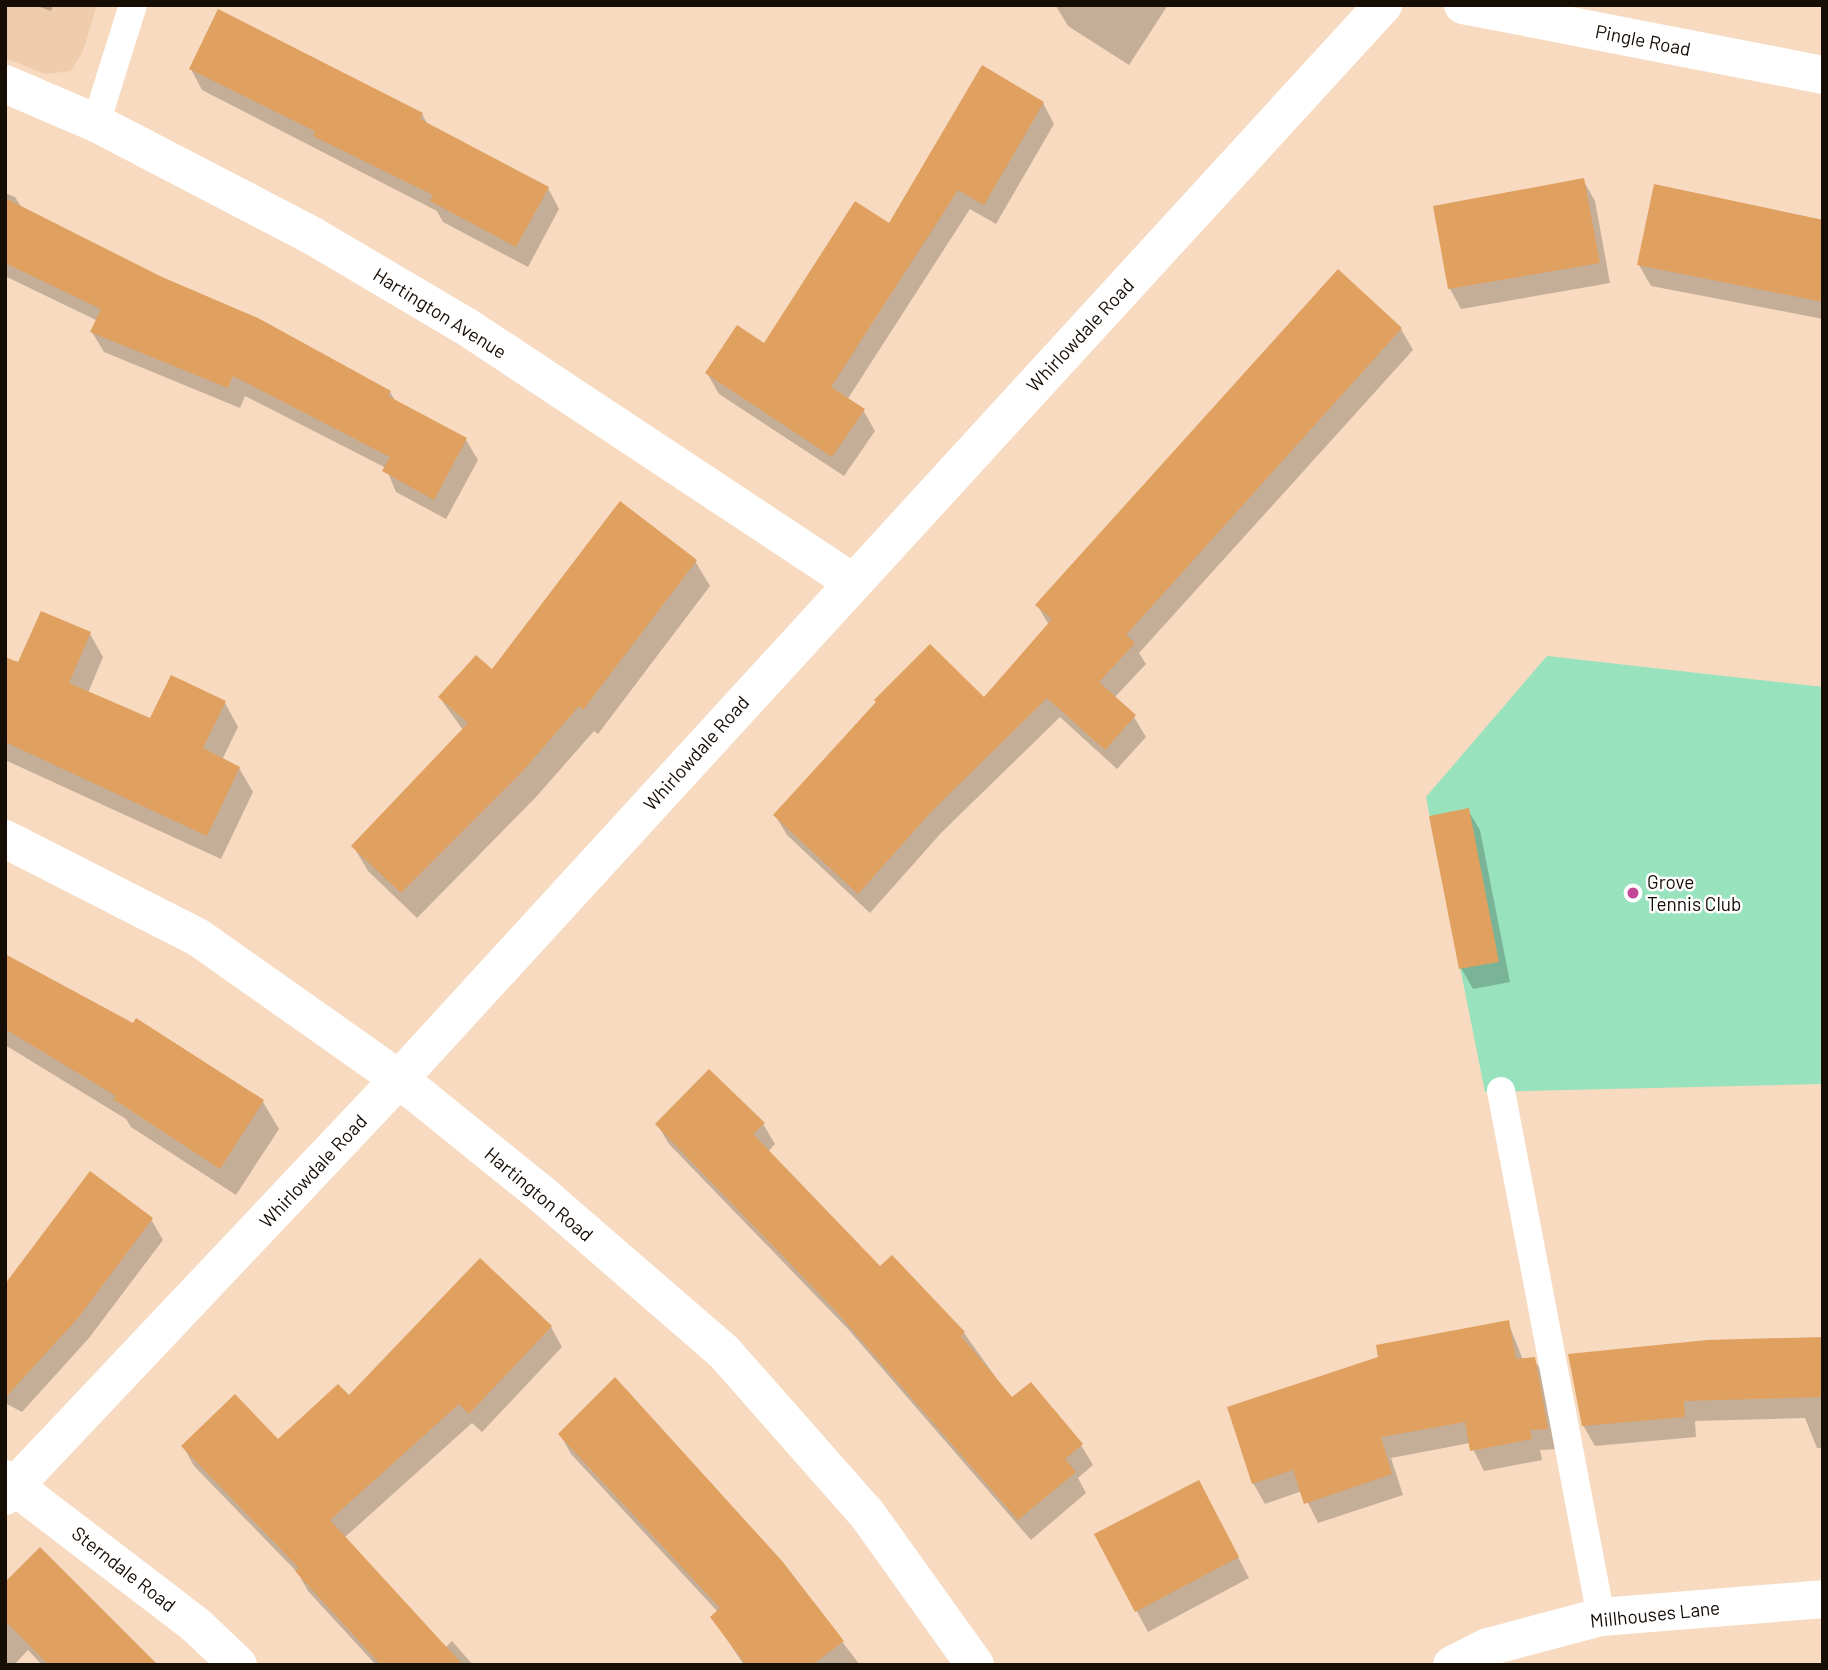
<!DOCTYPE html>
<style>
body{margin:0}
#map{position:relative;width:1828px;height:1670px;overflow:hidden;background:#f7dabf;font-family:Barlow,sans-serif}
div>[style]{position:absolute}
.built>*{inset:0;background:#efccac}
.green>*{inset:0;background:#98e2be}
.shadow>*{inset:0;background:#0003}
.building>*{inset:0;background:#dfa060}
.service>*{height:28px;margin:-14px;padding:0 14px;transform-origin:14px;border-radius:14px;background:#fff}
.minor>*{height:38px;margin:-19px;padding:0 19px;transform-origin:19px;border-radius:19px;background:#fff}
.tertiary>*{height:38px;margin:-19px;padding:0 19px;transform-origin:19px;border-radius:19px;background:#fff}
.dots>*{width:19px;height:19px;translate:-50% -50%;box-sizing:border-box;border:4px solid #fff;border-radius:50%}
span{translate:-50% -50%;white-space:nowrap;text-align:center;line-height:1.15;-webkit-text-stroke:5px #fff;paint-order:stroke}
.street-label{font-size:19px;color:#160d05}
.poi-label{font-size:19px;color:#160d05}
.left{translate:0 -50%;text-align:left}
.frame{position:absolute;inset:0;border:7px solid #160d05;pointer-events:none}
</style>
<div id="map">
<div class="built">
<div style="clip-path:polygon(5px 5px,97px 5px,83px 51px,71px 71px,45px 74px,5px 58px)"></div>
</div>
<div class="green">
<div style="clip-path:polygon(1547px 656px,1823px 687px,1823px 1084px,1485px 1092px,1426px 797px)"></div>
</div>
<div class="shadow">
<div style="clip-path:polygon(34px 5px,53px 5px,51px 11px)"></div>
<div style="clip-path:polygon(1168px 5px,1129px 65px,1068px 26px,1056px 6px)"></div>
<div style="clip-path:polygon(191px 69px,422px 114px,428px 125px,548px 188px,559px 209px,528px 267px,443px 222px,437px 211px,202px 90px)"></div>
<div style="clip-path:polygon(1043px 103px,1054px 124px,996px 224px,970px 209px,847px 400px,863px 410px,875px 431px,844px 476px,719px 394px,707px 373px,765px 345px,889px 225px)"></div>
<div style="clip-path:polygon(1583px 180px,1595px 201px,1610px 283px,1461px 309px,1450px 289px,1435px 207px)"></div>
<div style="clip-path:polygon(1656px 186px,1823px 220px,1823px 319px,1651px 286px,1639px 265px)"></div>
<div style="clip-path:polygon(5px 193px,15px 197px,22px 208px,390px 392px,396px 402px,466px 440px,478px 460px,446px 519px,396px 492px,386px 468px,245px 396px,240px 408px,104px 352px,92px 332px,98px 321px,5px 276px)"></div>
<div style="clip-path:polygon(1339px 272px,1401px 329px,1413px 350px,1139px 653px,1146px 664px,1114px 698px,1134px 717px,1146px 737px,1117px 769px,1060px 717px,941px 833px,870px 913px,787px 835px,775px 815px,984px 700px,1049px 625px,1037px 605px)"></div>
<div style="clip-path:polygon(695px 561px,710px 586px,598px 734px,594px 731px,536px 797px,417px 918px,368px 871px,353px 846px,463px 730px,440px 698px)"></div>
<div style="clip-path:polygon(90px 634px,103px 657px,88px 693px,151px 721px,225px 703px,238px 727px,222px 760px,239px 768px,253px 792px,221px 859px,5px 760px,5px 658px,19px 664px)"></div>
<div style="clip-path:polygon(1468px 810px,1480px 830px,1510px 982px,1473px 989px,1461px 968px)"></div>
<div style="clip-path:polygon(5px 956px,133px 1025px,137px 1020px,263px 1102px,279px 1129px,236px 1195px,131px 1127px,126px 1119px,5px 1045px)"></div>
<div style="clip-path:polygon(657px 1124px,763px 1124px,775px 1144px,768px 1152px,880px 1268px,964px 1333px,1012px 1400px,1081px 1445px,1093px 1465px,1078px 1478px,1086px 1493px,1031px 1540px,848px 1329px,669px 1144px)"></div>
<div style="clip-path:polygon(151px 1219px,163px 1240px,89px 1338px,22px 1412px,5px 1403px,5px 1287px)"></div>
<div style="clip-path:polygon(1508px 1322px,1523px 1360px,1534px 1359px,1546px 1379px,1559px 1449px,1540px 1450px,1542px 1460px,1484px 1471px,1470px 1443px,1391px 1458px,1403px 1495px,1318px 1523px,1302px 1491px,1265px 1504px,1253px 1483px)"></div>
<div style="clip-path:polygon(551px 1327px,562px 1347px,482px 1432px,472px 1423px,344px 1538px,445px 1648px,452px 1641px,473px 1665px,390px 1665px,384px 1659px,376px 1665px,308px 1591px,298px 1573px,194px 1466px,183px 1446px,278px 1441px,348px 1398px)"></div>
<div style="clip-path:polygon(1823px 1338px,1823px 1448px,1817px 1448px,1805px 1418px,1695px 1421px,1696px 1437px,1595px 1446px,1583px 1425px)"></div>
<div style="clip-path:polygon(560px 1434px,781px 1562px,860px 1665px,744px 1665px,712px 1617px,718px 1612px,571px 1454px)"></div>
<div style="clip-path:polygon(1210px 1503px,1249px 1578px,1148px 1632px,1096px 1535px)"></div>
<div style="clip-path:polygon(5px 1585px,152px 1665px,42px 1665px,28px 1650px,14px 1665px,5px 1665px)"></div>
</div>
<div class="building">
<div style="clip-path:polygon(218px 9px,423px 113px,420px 119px,549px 187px,516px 247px,430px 201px,433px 195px,313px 136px,315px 131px,189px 69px)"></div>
<div style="clip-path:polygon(982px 65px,1044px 102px,984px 205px,958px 190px,831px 387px,865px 409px,832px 457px,705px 373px,737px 325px,764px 343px,855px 201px,889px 223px)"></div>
<div style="clip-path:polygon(1584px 178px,1600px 263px,1448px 289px,1433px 206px)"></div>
<div style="clip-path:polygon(1654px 184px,1823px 220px,1823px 302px,1637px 265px)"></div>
<div style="clip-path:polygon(5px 198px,162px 277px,258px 318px,391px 391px,388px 396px,467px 438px,434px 500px,382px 471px,390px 457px,233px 376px,228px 388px,90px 332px,101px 309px,5px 263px)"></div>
<div style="clip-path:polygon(1338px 269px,1402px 328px,1126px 635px,1135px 643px,1099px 682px,1136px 715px,1105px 750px,1047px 698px,930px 813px,858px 894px,773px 815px,876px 702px,874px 700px,930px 644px,984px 697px,1052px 619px,1035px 605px)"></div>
<div style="clip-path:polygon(620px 501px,697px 560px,583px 710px,579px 706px,522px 772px,401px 893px,351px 846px,468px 723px,438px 697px,476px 655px,492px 669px)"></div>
<div style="clip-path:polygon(41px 611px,91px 632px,69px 683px,150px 718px,171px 675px,226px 701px,203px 748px,240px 767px,207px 836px,5px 742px,5px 657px,18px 662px)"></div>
<div style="clip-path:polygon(1469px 808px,1499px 962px,1459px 969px,1429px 816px)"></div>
<div style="clip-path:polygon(5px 954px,133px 1023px,136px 1018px,264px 1100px,220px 1169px,113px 1099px,116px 1096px,5px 1029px)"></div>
<div style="clip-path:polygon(709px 1069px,765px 1123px,753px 1134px,880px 1266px,892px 1255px,965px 1332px,961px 1336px,1012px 1397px,1031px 1382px,1083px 1444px,1065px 1459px,1076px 1472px,1018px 1520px,834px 1309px,655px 1124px)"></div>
<div style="clip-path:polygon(90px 1171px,153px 1218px,78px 1318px,5px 1398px,5px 1284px)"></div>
<div style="clip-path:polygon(480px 1258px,552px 1326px,469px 1414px,459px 1404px,330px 1520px,463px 1665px,381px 1665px,295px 1571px,299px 1568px,181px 1446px,235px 1394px,278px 1439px,338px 1384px,349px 1395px)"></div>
<div style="clip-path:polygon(1509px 1320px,1516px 1359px,1535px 1357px,1548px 1429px,1530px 1430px,1532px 1439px,1470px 1451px,1465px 1422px,1381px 1437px,1392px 1474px,1304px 1504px,1293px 1470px,1252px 1484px,1227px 1407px,1378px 1357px,1376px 1345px)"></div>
<div style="clip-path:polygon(1823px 1337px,1823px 1397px,1684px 1401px,1685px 1417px,1582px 1426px,1568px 1354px,1707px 1340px)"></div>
<div style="clip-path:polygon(615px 1377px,782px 1561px,844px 1641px,812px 1665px,746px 1665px,710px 1617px,720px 1608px,558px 1434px)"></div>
<div style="clip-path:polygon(1199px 1480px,1239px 1557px,1135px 1612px,1094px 1534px)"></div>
<div style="clip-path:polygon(40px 1547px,158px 1665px,49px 1665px,5px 1621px,5px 1582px)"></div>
</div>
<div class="service">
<div style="left:96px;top:123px;width:124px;rotate:-72.6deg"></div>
<div style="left:1501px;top:1091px;width:535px;rotate:79.24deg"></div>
</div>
<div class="minor">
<div style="left:1463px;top:5px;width:367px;rotate:11deg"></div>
<div style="left:5px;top:84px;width:99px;rotate:23.2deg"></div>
<div style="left:96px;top:123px;width:245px;rotate:27.5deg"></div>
<div style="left:313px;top:236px;width:179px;rotate:30.6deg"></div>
<div style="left:467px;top:327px;width:462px;rotate:33.5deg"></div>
<div style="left:5px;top:839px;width:218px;rotate:27deg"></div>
<div style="left:199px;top:938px;width:245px;rotate:35.2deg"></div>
<div style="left:399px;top:1079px;width:188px;rotate:38.9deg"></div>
<div style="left:545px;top:1197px;width:237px;rotate:40.9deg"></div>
<div style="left:724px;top:1352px;width:216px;rotate:48.6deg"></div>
<div style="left:867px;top:1514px;width:186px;rotate:54.4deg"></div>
<div style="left:5px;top:1479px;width:240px;rotate:37.4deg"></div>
<div style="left:196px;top:1625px;width:58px;rotate:43.6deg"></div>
<div style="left:5px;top:1496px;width:574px;rotate:-46.62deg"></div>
<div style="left:399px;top:1079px;width:1457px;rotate:-47.5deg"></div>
</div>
<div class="tertiary">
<div style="left:1452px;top:1665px;width:40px;rotate:-26.6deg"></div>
<div style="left:1488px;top:1647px;width:117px;rotate:-14.9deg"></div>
<div style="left:1601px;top:1617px;width:223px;rotate:-4.6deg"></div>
</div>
<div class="dots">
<div style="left:1633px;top:893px;background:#c34898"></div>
</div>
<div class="street-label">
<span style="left:1643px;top:40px;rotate:11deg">Pingle Road</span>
<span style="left:440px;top:313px;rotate:32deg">Hartington Avenue</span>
<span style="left:1080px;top:335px;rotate:-47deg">Whirlowdale Road</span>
<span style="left:696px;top:753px;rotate:-48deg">Whirlowdale Road</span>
<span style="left:313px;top:1171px;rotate:-47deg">Whirlowdale Road</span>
<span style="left:539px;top:1194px;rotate:40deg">Hartington Road</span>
<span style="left:124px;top:1569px;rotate:38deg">Sterndale Road</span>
<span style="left:1655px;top:1614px;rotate:-6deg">Millhouses Lane</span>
</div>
<div class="poi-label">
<span class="left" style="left:1647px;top:893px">Grove<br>Tennis Club</span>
</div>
<div class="frame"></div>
</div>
